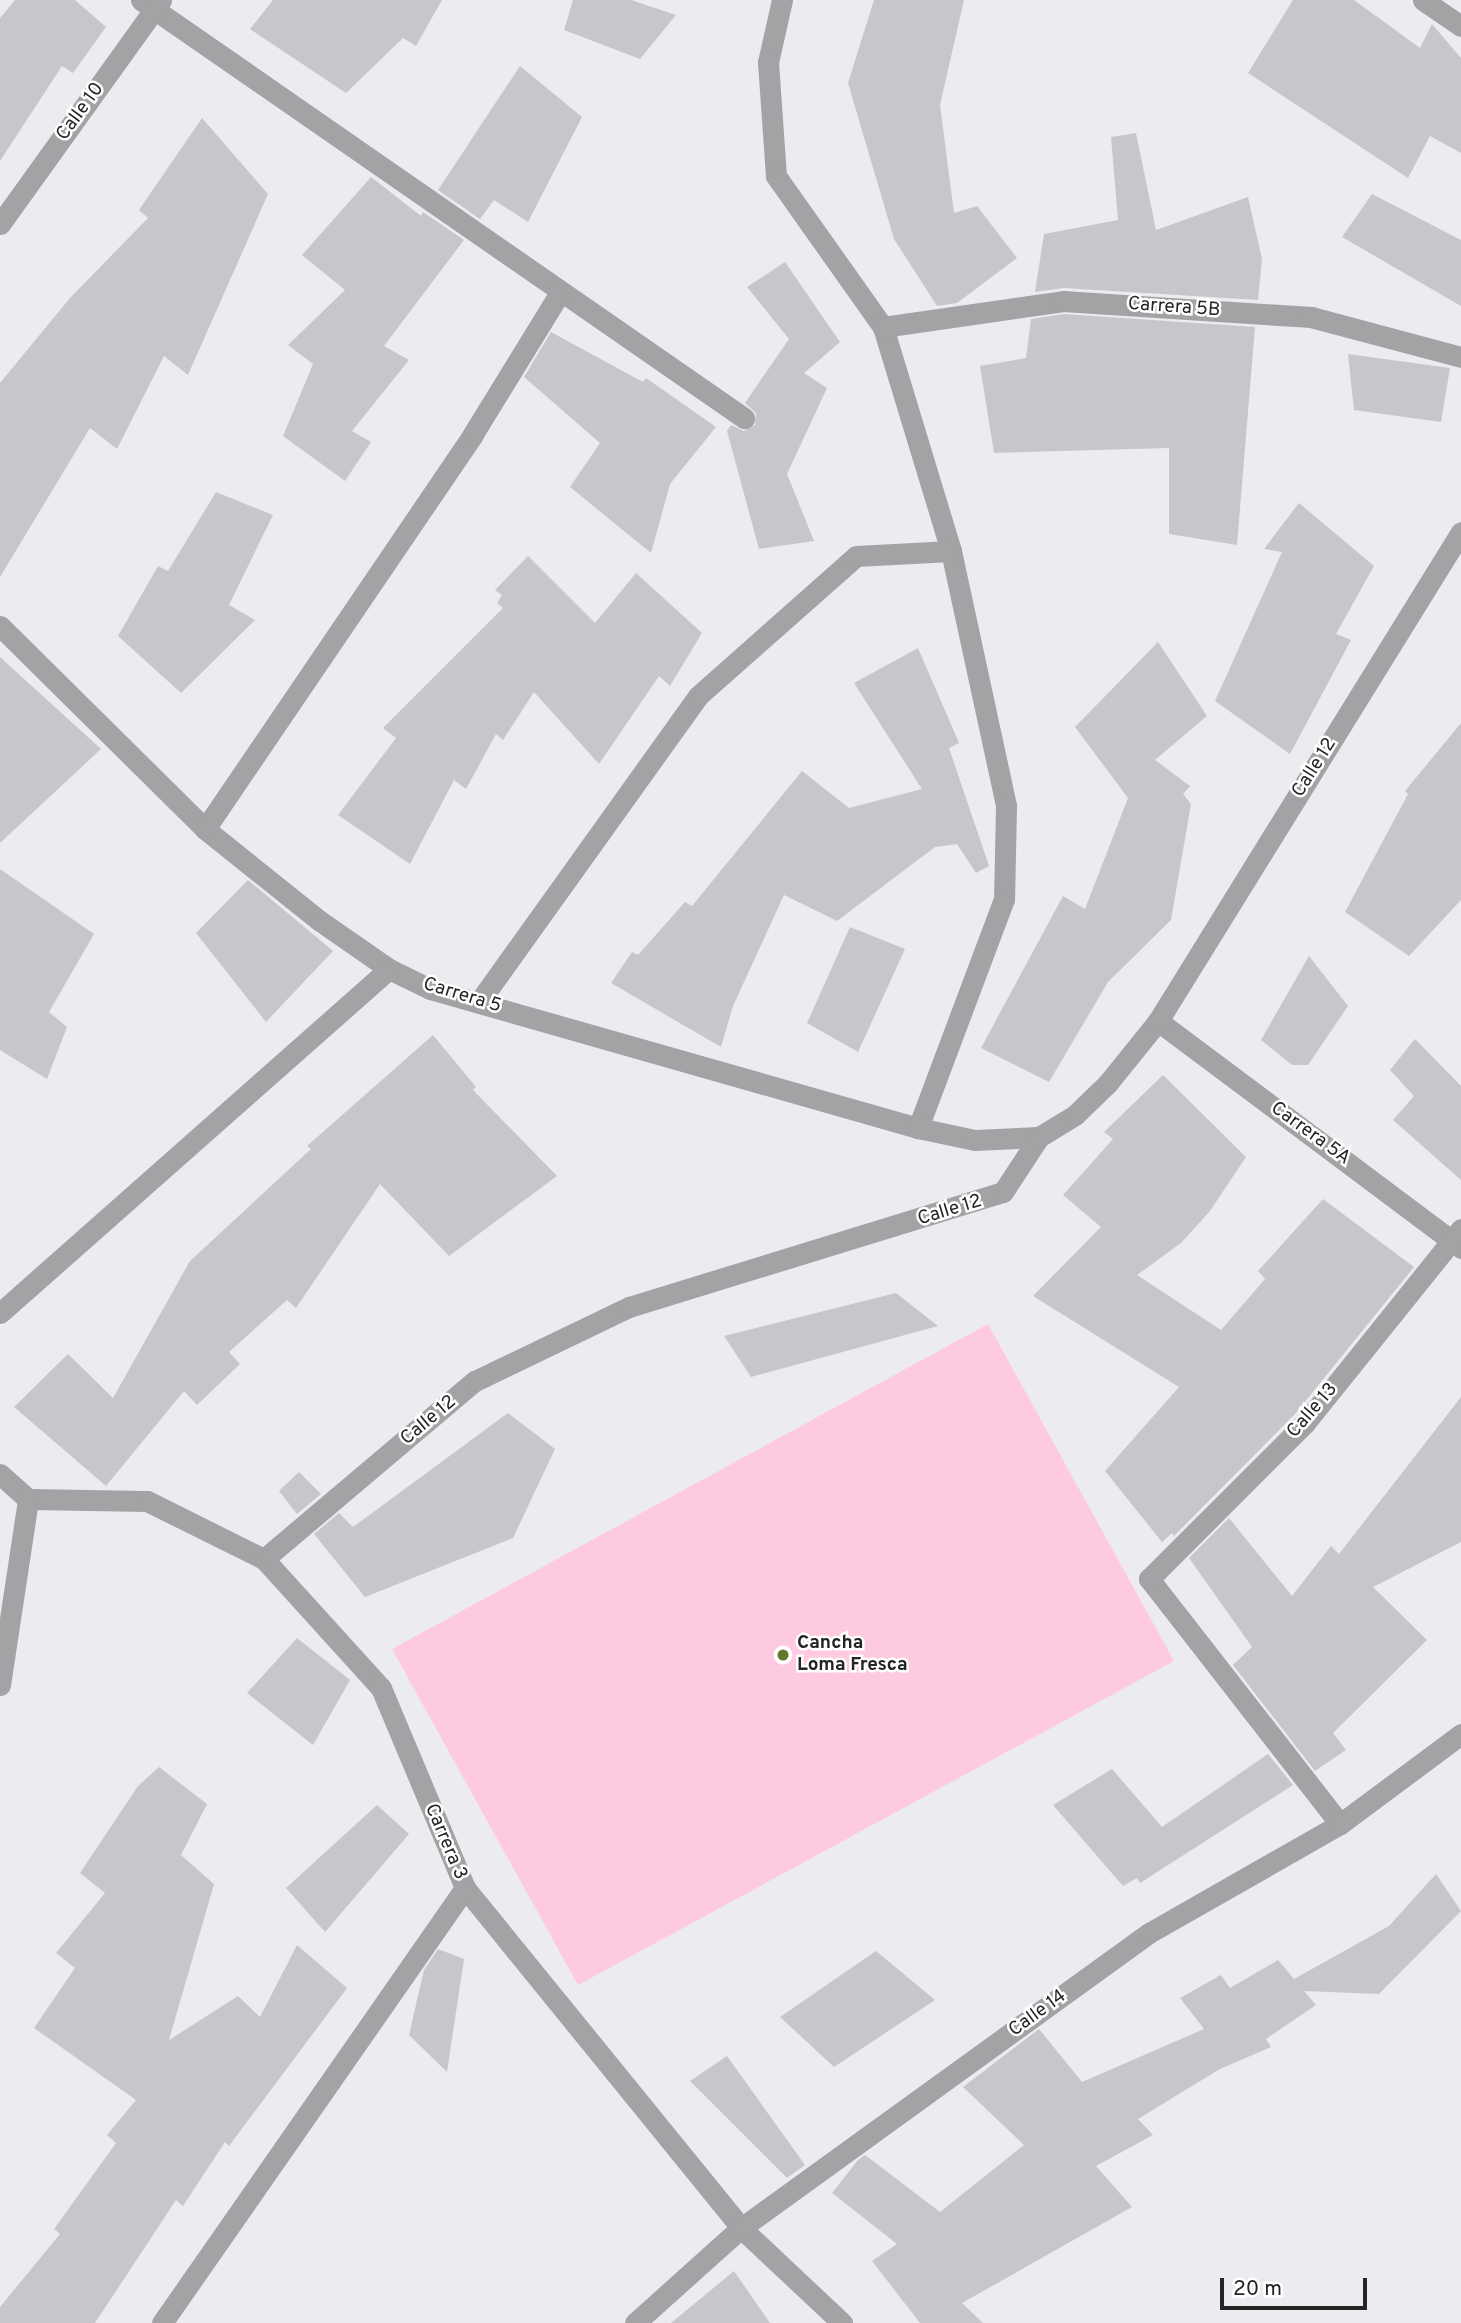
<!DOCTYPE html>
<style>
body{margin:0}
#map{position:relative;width:1461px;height:2323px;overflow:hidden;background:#ececf0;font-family:Overpass,sans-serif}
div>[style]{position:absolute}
.green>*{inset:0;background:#fdcadf}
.building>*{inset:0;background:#c5c7cb}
.minor>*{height:21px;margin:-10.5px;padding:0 10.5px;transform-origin:10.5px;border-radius:10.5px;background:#a4a2a4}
.dots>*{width:19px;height:19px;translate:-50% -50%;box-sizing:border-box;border:4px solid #fff;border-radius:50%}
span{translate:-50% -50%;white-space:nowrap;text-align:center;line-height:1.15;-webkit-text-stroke:5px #fff;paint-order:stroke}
.street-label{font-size:19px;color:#242425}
.poi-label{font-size:19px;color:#242425;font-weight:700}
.left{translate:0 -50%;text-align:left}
.scale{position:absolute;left:1220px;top:2278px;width:147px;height:32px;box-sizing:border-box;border:4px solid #242425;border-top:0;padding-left:9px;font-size:21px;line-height:24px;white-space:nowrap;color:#242425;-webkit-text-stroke:5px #fff;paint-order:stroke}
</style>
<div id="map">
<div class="green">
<div style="clip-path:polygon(988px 1324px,1174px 1661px,578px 1985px,392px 1649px)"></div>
</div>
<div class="building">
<div style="clip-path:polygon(15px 0,75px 0,106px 27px,73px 73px,62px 66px,0 161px,0 18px)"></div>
<div style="clip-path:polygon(273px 0,442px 0,416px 46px,403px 38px,346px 93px,250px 29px)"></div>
<div style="clip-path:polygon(573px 0,631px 0,676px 15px,640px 59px,564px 30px)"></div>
<div style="clip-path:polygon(874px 0,964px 0,940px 105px,954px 213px,977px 206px,1017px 258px,957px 303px,937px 306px,894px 239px,848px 83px)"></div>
<div style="clip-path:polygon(1293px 0,1354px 0,1420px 48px,1432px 24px,1461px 58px,1461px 153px,1430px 136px,1408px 178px,1248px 73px)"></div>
<div style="clip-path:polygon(520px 66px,582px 117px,528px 222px,494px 200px,480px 219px,438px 190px)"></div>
<div style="clip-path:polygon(202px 118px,268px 194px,188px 375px,164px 356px,117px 449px,90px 428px,0 577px,0 383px,70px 298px,148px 218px,139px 210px)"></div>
<div style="clip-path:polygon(1136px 133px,1156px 230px,1248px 197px,1262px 259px,1258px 300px,1064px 288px,1035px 292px,1044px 234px,1118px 220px,1111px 137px)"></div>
<div style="clip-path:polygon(371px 177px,421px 216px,423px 212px,464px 240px,384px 346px,409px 360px,352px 431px,371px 442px,345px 481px,283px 436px,313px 364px,288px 345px,345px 290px,302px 255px)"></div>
<div style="clip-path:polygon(1372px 194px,1461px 240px,1461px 306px,1342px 237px)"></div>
<div style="clip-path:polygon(785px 262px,840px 342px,804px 373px,827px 388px,787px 474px,814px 541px,759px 549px,727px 431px,731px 425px,744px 431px,755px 425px,756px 413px,745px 403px,789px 339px,747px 287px)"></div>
<div style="clip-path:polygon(1064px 314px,1255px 327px,1237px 545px,1169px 534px,1169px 448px,994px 453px,980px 366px,1026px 358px,1031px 319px)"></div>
<div style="clip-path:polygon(551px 332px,643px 382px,646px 378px,716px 427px,670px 484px,651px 553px,570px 487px,600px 443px,524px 377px)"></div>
<div style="clip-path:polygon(1348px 354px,1450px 368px,1441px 422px,1354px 410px)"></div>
<div style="clip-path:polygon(216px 492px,273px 515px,229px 605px,255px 620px,181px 693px,118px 636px,158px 566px,168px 571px)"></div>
<div style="clip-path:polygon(1299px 503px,1374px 566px,1336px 634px,1351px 640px,1290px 754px,1215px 701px,1282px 552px,1264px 549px)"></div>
<div style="clip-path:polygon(528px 556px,595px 623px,636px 573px,702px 633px,670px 686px,659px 676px,599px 764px,534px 692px,503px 740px,496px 734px,466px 789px,454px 780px,410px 864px,338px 815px,396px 738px,383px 728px,503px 608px,497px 603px,502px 595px,495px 590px)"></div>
<div style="clip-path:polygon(1158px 642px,1207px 716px,1155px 760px,1190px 786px,1183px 794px,1191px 804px,1171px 920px,1108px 982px,1049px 1082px,981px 1048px,1063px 896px,1085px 909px,1128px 798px,1075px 727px)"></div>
<div style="clip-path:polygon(918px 648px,959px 743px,949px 748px,989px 866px,976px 873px,957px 844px,935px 847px,837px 921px,784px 895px,733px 1006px,721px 1047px,611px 983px,632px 952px,638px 955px,685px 902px,692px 906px,802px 771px,849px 808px,922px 789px,854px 683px)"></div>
<div style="clip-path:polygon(0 657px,101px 749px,0 843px)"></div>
<div style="clip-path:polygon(1461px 723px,1461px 900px,1409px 956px,1345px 912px,1408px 794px,1405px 791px)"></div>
<div style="clip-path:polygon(0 869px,94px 934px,49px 1012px,67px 1027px,47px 1079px,0 1050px)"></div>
<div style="clip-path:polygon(248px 880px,333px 951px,266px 1022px,196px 933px)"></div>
<div style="clip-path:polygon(850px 927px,905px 949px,858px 1052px,807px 1023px)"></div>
<div style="clip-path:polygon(1309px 956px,1348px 1006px,1308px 1065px,1292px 1065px,1261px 1040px)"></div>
<div style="clip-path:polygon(433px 1035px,476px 1087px,473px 1090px,557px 1176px,449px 1256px,380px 1184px,296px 1308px,287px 1300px,229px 1352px,240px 1364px,197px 1405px,184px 1391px,106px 1486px,14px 1407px,68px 1354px,113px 1398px,190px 1261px,311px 1149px,307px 1146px)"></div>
<div style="clip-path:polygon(1415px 1039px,1461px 1086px,1461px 1180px,1393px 1120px,1414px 1096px,1390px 1070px)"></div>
<div style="clip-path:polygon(1163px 1075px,1246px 1157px,1210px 1211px,1181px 1243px,1137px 1275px,1221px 1330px,1265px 1279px,1258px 1271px,1323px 1199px,1414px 1267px,1295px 1414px,1174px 1536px,1172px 1533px,1162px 1542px,1105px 1471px,1179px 1387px,1033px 1296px,1101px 1227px,1063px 1195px,1113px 1139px,1104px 1132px)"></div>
<div style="clip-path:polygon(896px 1293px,938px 1326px,751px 1377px,724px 1336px)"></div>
<div style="clip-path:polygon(1461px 1397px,1461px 1542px,1373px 1587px,1427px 1640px,1333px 1733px,1346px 1750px,1315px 1771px,1233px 1665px,1252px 1647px,1189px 1558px,1229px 1518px,1292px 1596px,1331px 1546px,1339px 1554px)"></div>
<div style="clip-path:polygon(508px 1413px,555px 1449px,513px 1538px,365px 1597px,314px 1534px,339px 1513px,353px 1527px)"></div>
<div style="clip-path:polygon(299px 1472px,321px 1494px,297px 1514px,279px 1491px)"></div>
<div style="clip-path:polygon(297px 1638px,350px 1680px,313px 1745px,247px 1693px)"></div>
<div style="clip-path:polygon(1268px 1754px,1293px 1785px,1140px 1883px,1137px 1878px,1123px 1886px,1053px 1805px,1112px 1769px,1162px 1827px)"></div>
<div style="clip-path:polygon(159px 1767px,207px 1804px,181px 1855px,214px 1884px,169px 2040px,238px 1996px,260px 2017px,297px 1945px,347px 1988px,229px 2146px,225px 2142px,183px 2206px,176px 2200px,95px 2323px,0 2323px,0 2307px,60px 2234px,54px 2229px,116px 2143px,107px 2135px,136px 2100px,34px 2028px,75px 1968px,56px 1953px,105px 1893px,80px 1873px,138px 1786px)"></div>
<div style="clip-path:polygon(377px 1805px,409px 1834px,325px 1932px,286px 1888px)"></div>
<div style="clip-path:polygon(1436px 1874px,1461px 1911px,1379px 1994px,1304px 1991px,1316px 2005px,1266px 2039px,1271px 2047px,1220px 2069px,1138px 2119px,1153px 2135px,1096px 2166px,1132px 2207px,962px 2303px,983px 2323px,920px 2323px,872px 2261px,897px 2244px,832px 2193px,858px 2160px,865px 2155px,940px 2212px,1024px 2145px,963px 2087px,1039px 2029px,1082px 2082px,1204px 2029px,1180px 1998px,1221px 1975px,1230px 1988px,1278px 1960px,1294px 1979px,1389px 1926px)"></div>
<div style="clip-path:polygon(438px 1949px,464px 1959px,447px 2072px,409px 2035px,424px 1970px)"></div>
<div style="clip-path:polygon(876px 1951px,935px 2000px,834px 2067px,780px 2017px)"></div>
<div style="clip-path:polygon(727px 2056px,805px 2165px,787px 2178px,690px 2081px)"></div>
<div style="clip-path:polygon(734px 2271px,770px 2323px,671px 2323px)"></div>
</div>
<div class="minor">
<div style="left:141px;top:0;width:734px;rotate:34.73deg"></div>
<div style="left:782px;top:0;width:64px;rotate:102.7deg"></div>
<div style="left:768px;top:62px;width:114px;rotate:86deg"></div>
<div style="left:776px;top:176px;width:185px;rotate:54.7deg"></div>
<div style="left:883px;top:327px;width:234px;rotate:73.1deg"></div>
<div style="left:951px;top:551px;width:261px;rotate:77.8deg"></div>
<div style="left:1006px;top:806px;width:93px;rotate:91.2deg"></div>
<div style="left:1004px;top:899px;width:245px;rotate:110.6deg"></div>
<div style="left:1423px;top:0;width:46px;rotate:34.4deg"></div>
<div style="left:0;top:224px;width:276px;rotate:-54.3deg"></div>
<div style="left:883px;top:327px;width:182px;rotate:-8.2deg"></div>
<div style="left:1063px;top:301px;width:249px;rotate:3.7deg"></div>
<div style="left:1311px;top:317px;width:155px;rotate:14.9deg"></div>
<div style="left:0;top:626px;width:289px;rotate:44.7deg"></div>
<div style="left:205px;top:829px;width:147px;rotate:38.7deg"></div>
<div style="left:320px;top:921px;width:84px;rotate:34.8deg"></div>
<div style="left:389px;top:969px;width:46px;rotate:26deg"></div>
<div style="left:430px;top:989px;width:507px;rotate:15.9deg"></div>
<div style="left:918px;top:1128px;width:58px;rotate:11.9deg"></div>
<div style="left:975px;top:1140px;width:64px;rotate:-2.7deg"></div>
<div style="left:205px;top:829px;width:477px;rotate:-55.8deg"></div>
<div style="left:473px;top:434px;width:164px;rotate:-58.4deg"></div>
<div style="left:479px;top:1002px;width:376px;rotate:-54.4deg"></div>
<div style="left:698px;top:696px;width:211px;rotate:-41.5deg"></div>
<div style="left:856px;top:556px;width:95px;rotate:-3deg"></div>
<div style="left:1158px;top:1021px;width:379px;rotate:36.8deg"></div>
<div style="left:0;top:1313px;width:519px;rotate:-41.49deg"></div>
<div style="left:0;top:1474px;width:38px;rotate:42deg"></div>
<div style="left:28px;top:1499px;width:119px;rotate:1deg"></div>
<div style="left:147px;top:1501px;width:131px;rotate:26.4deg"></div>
<div style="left:264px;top:1559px;width:174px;rotate:47.8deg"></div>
<div style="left:381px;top:1688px;width:217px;rotate:67.2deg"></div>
<div style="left:465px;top:1888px;width:438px;rotate:50.9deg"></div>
<div style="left:741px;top:2228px;width:139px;rotate:43.2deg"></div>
<div style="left:264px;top:1559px;width:276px;rotate:-40.2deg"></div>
<div style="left:475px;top:1381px;width:171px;rotate:-25.7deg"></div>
<div style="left:629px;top:1307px;width:391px;rotate:-17.1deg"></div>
<div style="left:1003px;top:1192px;width:66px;rotate:-56.8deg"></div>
<div style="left:1039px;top:1137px;width:42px;rotate:-31.4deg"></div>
<div style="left:1075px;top:1115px;width:46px;rotate:-44.1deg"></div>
<div style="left:1108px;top:1083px;width:80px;rotate:-51.1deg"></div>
<div style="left:1158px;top:1021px;width:575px;rotate:-58.22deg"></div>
<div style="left:0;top:1685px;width:188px;rotate:-81.4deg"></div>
<div style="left:1340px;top:1824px;width:311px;rotate:-127.9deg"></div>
<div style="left:1149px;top:1579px;width:221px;rotate:-45deg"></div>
<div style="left:1305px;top:1423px;width:249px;rotate:-51.2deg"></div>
<div style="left:162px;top:2323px;width:530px;rotate:-55.14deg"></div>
<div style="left:635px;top:2323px;width:142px;rotate:-41.9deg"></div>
<div style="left:741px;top:2228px;width:503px;rotate:-35.87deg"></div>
<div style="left:1149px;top:1933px;width:220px;rotate:-29.7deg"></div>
<div style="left:1340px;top:1824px;width:151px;rotate:-36.6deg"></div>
</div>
<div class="dots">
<div style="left:783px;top:1655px;background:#60792b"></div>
</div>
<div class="street-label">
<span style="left:81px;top:112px;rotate:-54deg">Calle 10</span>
<span style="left:1174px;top:308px;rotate:4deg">Carrera 5B</span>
<span style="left:1315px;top:768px;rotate:-58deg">Calle 12</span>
<span style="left:462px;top:996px;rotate:17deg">Carrera 5</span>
<span style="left:1310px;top:1134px;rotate:36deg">Carrera 5A</span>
<span style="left:950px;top:1211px;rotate:-17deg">Calle 12</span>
<span style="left:1313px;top:1411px;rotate:-49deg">Calle 13</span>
<span style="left:429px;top:1421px;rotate:-40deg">Calle 12</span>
<span style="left:445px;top:1842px;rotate:67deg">Carrera 3</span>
<span style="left:1038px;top:2014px;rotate:-36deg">Calle 14</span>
</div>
<div class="poi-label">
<span class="left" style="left:797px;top:1655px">Cancha<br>Loma Fresca</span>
</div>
<div class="scale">20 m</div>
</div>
